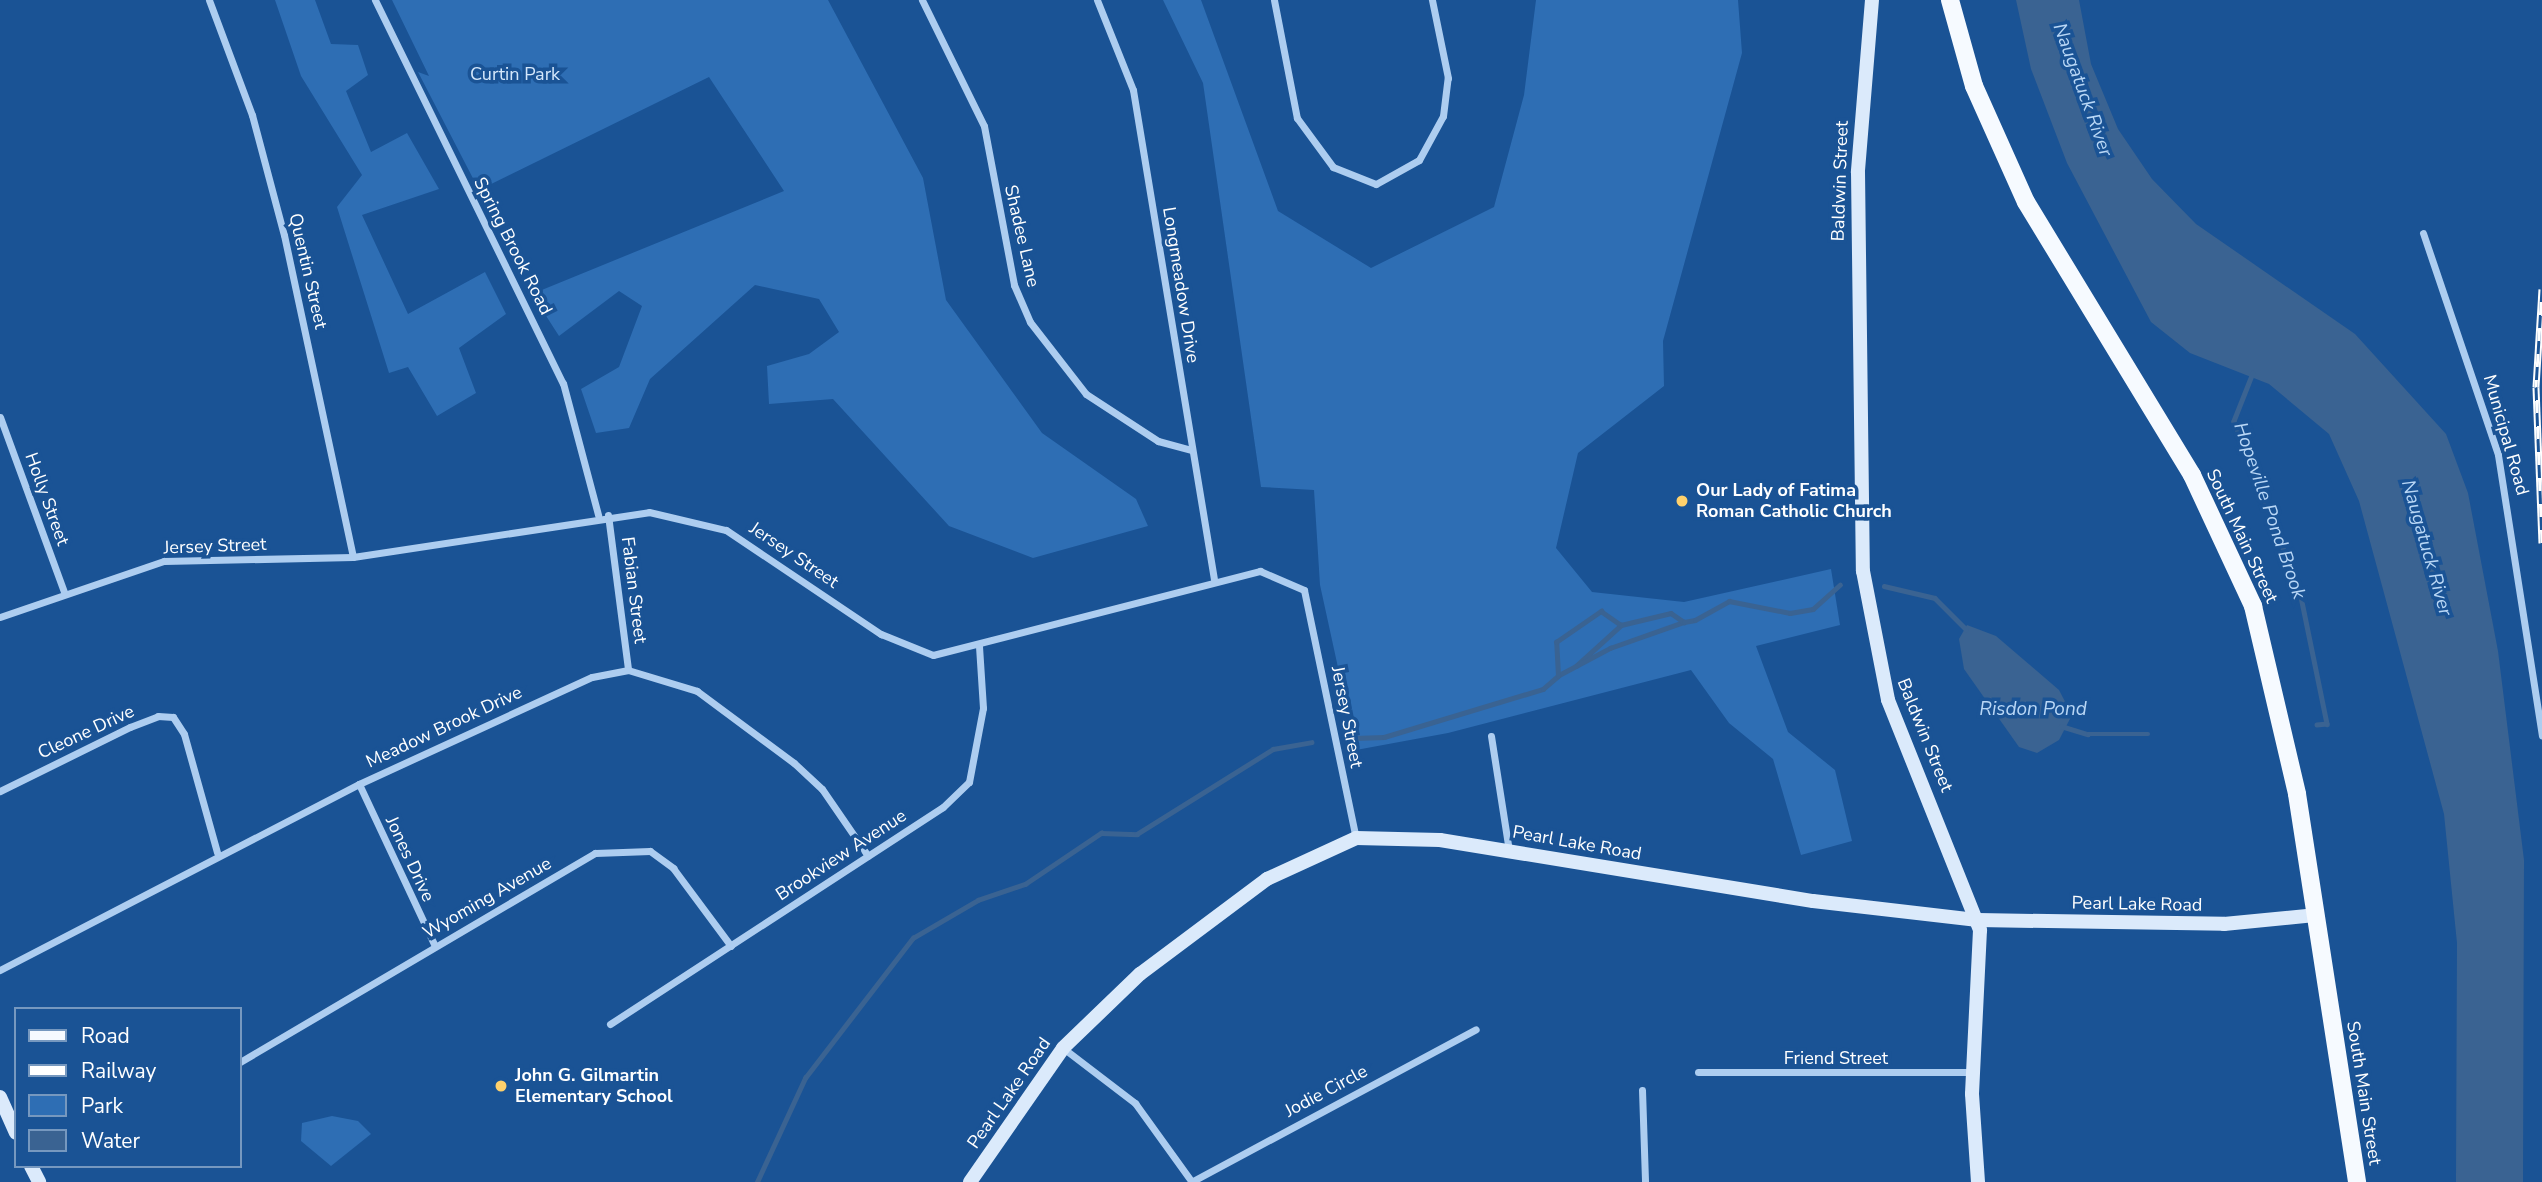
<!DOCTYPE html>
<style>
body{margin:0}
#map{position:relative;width:2542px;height:1182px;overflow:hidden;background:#1a5395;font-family:"Nunito Sans",sans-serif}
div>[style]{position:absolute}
.green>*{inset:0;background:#2e6eb4}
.water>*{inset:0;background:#3a6392}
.stream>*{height:4.5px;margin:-2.25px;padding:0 2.25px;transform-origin:2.25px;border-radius:2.25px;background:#3a6392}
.minor>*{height:7px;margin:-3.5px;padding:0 3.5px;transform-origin:3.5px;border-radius:3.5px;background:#adcdf0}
.secondary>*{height:14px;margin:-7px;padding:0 7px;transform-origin:7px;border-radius:7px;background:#dbeafb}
.primary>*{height:18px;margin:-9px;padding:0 9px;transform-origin:9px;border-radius:9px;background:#f6faff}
.rail>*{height:7px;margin-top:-3.5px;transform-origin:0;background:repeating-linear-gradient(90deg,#1a5395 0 13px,#fff 0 26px);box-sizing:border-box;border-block:2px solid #fff}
.dots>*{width:19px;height:19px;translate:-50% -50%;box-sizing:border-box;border:4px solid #1a5395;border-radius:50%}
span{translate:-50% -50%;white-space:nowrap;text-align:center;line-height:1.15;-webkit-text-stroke:7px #1a5395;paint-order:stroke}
.park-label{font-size:18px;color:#d4e7fb}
.street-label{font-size:18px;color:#fff}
.poi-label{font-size:18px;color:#fff;font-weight:700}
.left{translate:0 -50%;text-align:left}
.water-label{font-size:19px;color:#b9d7f6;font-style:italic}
.legend{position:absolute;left:14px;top:1007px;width:228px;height:161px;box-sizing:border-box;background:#1a5395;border:2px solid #7698bf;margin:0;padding:9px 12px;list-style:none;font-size:21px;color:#fff}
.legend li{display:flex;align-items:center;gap:14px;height:35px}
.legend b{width:35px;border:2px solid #7698bf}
</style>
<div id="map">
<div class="green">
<div style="clip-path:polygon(275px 0,315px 0,331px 44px,358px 45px,368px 75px,346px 91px,371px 152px,407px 133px,439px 189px,362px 215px,408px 314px,485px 272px,506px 314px,459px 348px,476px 393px,437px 416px,408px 367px,389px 373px,337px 207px,362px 175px,301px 76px)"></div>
<div style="clip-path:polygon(392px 0,828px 0,923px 178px,946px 300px,1042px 433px,1136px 499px,1148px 526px,1033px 558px,949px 526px,833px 399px,769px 404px,767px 366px,809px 354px,839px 332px,819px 299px,755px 285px,650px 379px,629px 428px,596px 433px,581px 389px,619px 367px,642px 306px,619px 291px,559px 336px,532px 294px,784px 191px,709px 77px,479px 190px,418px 72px,429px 76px)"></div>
<div style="clip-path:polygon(1163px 0,1201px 0,1278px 211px,1371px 268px,1494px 207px,1524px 95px,1536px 0,1738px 0,1742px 53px,1663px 341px,1664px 386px,1578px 453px,1556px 548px,1592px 592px,1684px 602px,1831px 569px,1840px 625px,1756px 646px,1788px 732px,1835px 770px,1852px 841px,1801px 855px,1773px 759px,1729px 723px,1691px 670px,1448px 733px,1356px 750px,1320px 585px,1314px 490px,1261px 487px,1203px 83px)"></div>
<div style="clip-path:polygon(332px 1116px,358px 1121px,371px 1134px,331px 1166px,301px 1141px,302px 1123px)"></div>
</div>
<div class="water">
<div style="clip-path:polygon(2016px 0,2079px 0,2091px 64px,2118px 129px,2152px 179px,2196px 224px,2355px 334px,2446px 434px,2468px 493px,2498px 651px,2524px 860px,2523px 1182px,2456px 1182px,2457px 943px,2444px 814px,2359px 501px,2329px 434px,2269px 384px,2190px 353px,2151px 322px,2067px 163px,2031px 69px)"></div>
<div style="clip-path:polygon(1967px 625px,1996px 636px,2059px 690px,2072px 715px,2059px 740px,2037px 753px,2019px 747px,1964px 669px,1959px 639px)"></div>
</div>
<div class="stream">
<div style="left:2253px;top:373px;width:52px;rotate:111.6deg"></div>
<div style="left:2234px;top:421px;width:183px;rotate:68.9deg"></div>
<div style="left:2300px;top:592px;width:135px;rotate:78.4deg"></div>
<div style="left:2327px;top:724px;width:10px;rotate:174deg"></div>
<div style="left:1884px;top:586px;width:52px;rotate:13.2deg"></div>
<div style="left:1935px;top:598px;width:44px;rotate:45deg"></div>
<div style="left:1576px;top:666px;width:61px;rotate:-42.3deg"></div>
<div style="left:1559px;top:675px;width:58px;rotate:-27.9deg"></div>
<div style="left:1610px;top:648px;width:78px;rotate:-19.4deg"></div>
<div style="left:2061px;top:726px;width:28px;rotate:17deg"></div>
<div style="left:2088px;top:734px;width:60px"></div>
<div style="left:1354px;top:738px;width:30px;rotate:-2deg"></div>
<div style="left:1384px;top:737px;width:166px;rotate:-16.8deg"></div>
<div style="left:1543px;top:689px;width:20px;rotate:-41deg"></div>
<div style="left:1558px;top:676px;width:34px;rotate:-93deg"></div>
<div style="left:1556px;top:642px;width:55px;rotate:-34.6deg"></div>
<div style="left:1601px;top:611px;width:24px;rotate:35deg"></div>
<div style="left:1621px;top:625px;width:51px;rotate:-13.5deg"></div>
<div style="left:1671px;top:613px;width:16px;rotate:35deg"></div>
<div style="left:1684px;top:622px;width:11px;rotate:-10deg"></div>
<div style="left:1695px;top:620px;width:39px;rotate:-29deg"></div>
<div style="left:1729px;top:601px;width:62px;rotate:11.1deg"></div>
<div style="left:1790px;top:613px;width:23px;rotate:-10deg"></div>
<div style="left:1813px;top:609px;width:36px;rotate:-42deg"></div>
<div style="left:757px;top:1182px;width:115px;rotate:-65.2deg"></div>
<div style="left:805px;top:1078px;width:177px;rotate:-52.4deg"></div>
<div style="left:913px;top:938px;width:75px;rotate:-30.3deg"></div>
<div style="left:978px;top:900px;width:50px;rotate:-18.8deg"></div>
<div style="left:1025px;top:884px;width:92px;rotate:-33.9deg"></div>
<div style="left:1101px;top:833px;width:36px;rotate:2deg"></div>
<div style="left:1137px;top:834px;width:160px;rotate:-32deg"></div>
<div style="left:1273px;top:749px;width:39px;rotate:-10deg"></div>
</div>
<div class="minor">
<div style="left:209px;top:0;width:123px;rotate:69.5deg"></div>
<div style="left:252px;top:115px;width:124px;rotate:75.1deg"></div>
<div style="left:284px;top:235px;width:329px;rotate:77.9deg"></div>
<div style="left:375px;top:0;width:427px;rotate:63.9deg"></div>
<div style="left:563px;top:383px;width:137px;rotate:75.1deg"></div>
<div style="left:922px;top:0;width:140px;rotate:63.8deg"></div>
<div style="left:984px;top:126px;width:162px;rotate:79.3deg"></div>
<div style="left:1014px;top:285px;width:40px;rotate:66.6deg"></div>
<div style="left:1030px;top:322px;width:91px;rotate:52.1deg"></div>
<div style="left:1086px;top:394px;width:86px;rotate:33.1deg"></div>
<div style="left:1158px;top:441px;width:35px;rotate:15deg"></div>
<div style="left:1097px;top:0;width:97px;rotate:68.2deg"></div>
<div style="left:1133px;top:90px;width:498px;rotate:80.6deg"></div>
<div style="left:1274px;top:0;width:120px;rotate:79deg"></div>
<div style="left:1297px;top:118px;width:61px;rotate:53.7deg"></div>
<div style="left:1333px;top:167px;width:46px;rotate:21.6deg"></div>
<div style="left:1376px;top:184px;width:49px;rotate:-29.2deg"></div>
<div style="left:1419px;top:160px;width:50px;rotate:-61.4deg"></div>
<div style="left:1443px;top:116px;width:38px;rotate:-83deg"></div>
<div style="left:1448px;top:78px;width:80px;rotate:-101.6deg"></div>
<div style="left:2423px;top:233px;width:234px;rotate:71.3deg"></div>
<div style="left:2498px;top:455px;width:284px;rotate:81.1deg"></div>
<div style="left:0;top:417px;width:186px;rotate:69.9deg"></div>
<div style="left:608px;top:515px;width:156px;rotate:82.6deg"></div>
<div style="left:0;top:617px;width:173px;rotate:-18.9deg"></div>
<div style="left:164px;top:561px;width:189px;rotate:-1.2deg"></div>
<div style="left:353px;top:557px;width:299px;rotate:-8.6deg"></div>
<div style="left:649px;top:512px;width:79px;rotate:13.2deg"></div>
<div style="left:726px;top:530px;width:187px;rotate:33.9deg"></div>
<div style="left:881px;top:634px;width:56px;rotate:22deg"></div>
<div style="left:933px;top:655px;width:338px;rotate:-14.4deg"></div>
<div style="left:1260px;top:571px;width:48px;rotate:23.4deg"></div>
<div style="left:1304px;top:590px;width:253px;rotate:78.2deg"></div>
<div style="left:1491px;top:736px;width:116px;rotate:81.1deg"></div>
<div style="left:359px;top:784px;width:179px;rotate:64.9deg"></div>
<div style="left:0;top:791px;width:145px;rotate:-26.2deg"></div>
<div style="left:130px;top:727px;width:30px;rotate:-21deg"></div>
<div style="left:158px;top:716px;width:15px;rotate:4deg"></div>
<div style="left:173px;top:717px;width:20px;rotate:57deg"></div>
<div style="left:184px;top:734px;width:123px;rotate:74.4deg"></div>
<div style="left:0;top:970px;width:404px;rotate:-27.4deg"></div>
<div style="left:359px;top:784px;width:256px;rotate:-24.7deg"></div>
<div style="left:592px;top:677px;width:37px;rotate:-11deg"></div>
<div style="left:628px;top:670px;width:72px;rotate:16.9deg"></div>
<div style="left:697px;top:691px;width:121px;rotate:36.6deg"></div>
<div style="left:794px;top:763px;width:38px;rotate:43deg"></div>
<div style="left:822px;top:789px;width:81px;rotate:55.5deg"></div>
<div style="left:610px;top:1024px;width:397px;rotate:-33.1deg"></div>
<div style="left:943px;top:807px;width:36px;rotate:-44deg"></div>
<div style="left:969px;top:782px;width:75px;rotate:-79.3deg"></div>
<div style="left:983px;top:708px;width:62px;rotate:-93.7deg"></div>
<div style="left:1063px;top:1048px;width:91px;rotate:37.4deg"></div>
<div style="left:1135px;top:1103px;width:97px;rotate:54.2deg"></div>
<div style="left:240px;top:1062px;width:412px;rotate:-30.5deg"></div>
<div style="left:595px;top:853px;width:55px;rotate:-2.1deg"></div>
<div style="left:650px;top:851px;width:29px;rotate:36deg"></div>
<div style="left:673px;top:868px;width:97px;rotate:53.4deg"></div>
<div style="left:1698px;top:1072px;width:275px"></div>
<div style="left:1642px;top:1090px;width:92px;rotate:88.1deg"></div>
<div style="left:1191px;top:1182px;width:323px;rotate:-28.2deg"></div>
</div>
<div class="secondary">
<div style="left:1872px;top:0;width:173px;rotate:94.7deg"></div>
<div style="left:1858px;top:172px;width:399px;rotate:89.3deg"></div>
<div style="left:1863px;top:571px;width:131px;rotate:79deg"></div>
<div style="left:1888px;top:700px;width:248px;rotate:68.2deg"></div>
<div style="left:1980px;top:930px;width:164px;rotate:92.8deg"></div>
<div style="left:1972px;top:1094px;width:88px;rotate:86.1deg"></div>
<div style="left:0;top:1097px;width:39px;rotate:66deg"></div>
<div style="left:31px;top:1166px;width:18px;rotate:63deg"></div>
<div style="left:970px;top:1182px;width:163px;rotate:-55.2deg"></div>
<div style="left:1063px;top:1048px;width:107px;rotate:-43.9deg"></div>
<div style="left:1140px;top:974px;width:159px;rotate:-36.8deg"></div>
<div style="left:1267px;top:879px;width:98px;rotate:-24.7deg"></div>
<div style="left:1356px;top:838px;width:84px;rotate:1.4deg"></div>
<div style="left:1440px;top:840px;width:378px;rotate:9.3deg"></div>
<div style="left:1813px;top:901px;width:166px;rotate:6.6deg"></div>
<div style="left:1978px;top:920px;width:246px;rotate:0.9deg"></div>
<div style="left:2224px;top:924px;width:91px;rotate:-5.6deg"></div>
</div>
<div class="primary">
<div style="left:1950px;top:0;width:89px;rotate:74.4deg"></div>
<div style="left:1974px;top:86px;width:127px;rotate:65.9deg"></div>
<div style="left:2026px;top:202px;width:320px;rotate:58.7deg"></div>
<div style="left:2192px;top:475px;width:145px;rotate:65deg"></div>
<div style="left:2253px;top:606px;width:193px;rotate:76.8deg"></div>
<div style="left:2297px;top:794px;width:393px;rotate:81.2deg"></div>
</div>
<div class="rail">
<div style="left:2542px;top:289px;width:98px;rotate:93.5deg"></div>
<div style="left:2536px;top:387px;width:156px;rotate:87.8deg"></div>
</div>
<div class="dots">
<div style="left:1682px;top:501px;background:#ffd16c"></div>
<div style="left:501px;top:1086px;background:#ffd16c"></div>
</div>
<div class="park-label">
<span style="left:515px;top:74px">Curtin Park</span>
</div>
<div class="street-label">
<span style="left:1840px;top:181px;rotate:-88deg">Baldwin Street</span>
<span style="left:1022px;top:236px;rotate:77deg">Shadee Lane</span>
<span style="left:513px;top:246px;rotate:63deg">Spring Brook Road</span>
<span style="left:308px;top:271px;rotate:77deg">Quentin Street</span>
<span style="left:1181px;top:285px;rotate:81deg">Longmeadow Drive</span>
<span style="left:2506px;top:435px;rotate:74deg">Municipal Road</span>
<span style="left:47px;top:499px;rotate:70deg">Holly Street</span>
<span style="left:2242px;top:536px;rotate:65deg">South Main Street</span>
<span style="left:215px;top:546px;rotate:-2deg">Jersey Street</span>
<span style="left:794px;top:555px;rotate:34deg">Jersey Street</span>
<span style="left:634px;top:590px;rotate:83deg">Fabian Street</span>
<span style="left:1347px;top:717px;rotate:79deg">Jersey Street</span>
<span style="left:444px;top:727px;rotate:-25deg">Meadow Brook Drive</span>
<span style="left:86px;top:732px;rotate:-25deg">Cleone Drive</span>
<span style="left:1925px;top:735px;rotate:68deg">Baldwin Street</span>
<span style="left:1577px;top:843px;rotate:10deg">Pearl Lake Road</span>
<span style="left:841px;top:855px;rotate:-33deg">Brookview Avenue</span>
<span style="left:410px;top:859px;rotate:65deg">Jones Drive</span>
<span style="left:487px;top:898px;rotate:-30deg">Wyoming Avenue</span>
<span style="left:2137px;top:904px;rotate:1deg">Pearl Lake Road</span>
<span style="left:1836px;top:1058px">Friend Street</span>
<span style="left:1326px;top:1091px;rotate:-28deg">Jodie Circle</span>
<span style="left:1009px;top:1093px;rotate:-55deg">Pearl Lake Road</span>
<span style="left:2364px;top:1093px;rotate:81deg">South Main Street</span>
</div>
<div class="poi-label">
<span class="left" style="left:1696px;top:501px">Our Lady of Fatima<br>Roman Catholic Church</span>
<span class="left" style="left:515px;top:1086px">John G. Gilmartin<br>Elementary School</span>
</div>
<div class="water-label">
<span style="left:2082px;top:90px;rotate:70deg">Naugatuck River</span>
<span style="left:2269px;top:511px;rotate:71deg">Hopeville Pond Brook</span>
<span style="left:2426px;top:548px;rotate:74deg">Naugatuck River</span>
<span style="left:2033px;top:710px">Risdon Pond</span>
</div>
<ul class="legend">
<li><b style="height:9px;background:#f6faff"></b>Road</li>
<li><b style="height:9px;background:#fff"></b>Railway</li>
<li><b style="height:19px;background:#2e6eb4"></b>Park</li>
<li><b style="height:19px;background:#3a6392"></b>Water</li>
</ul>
</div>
